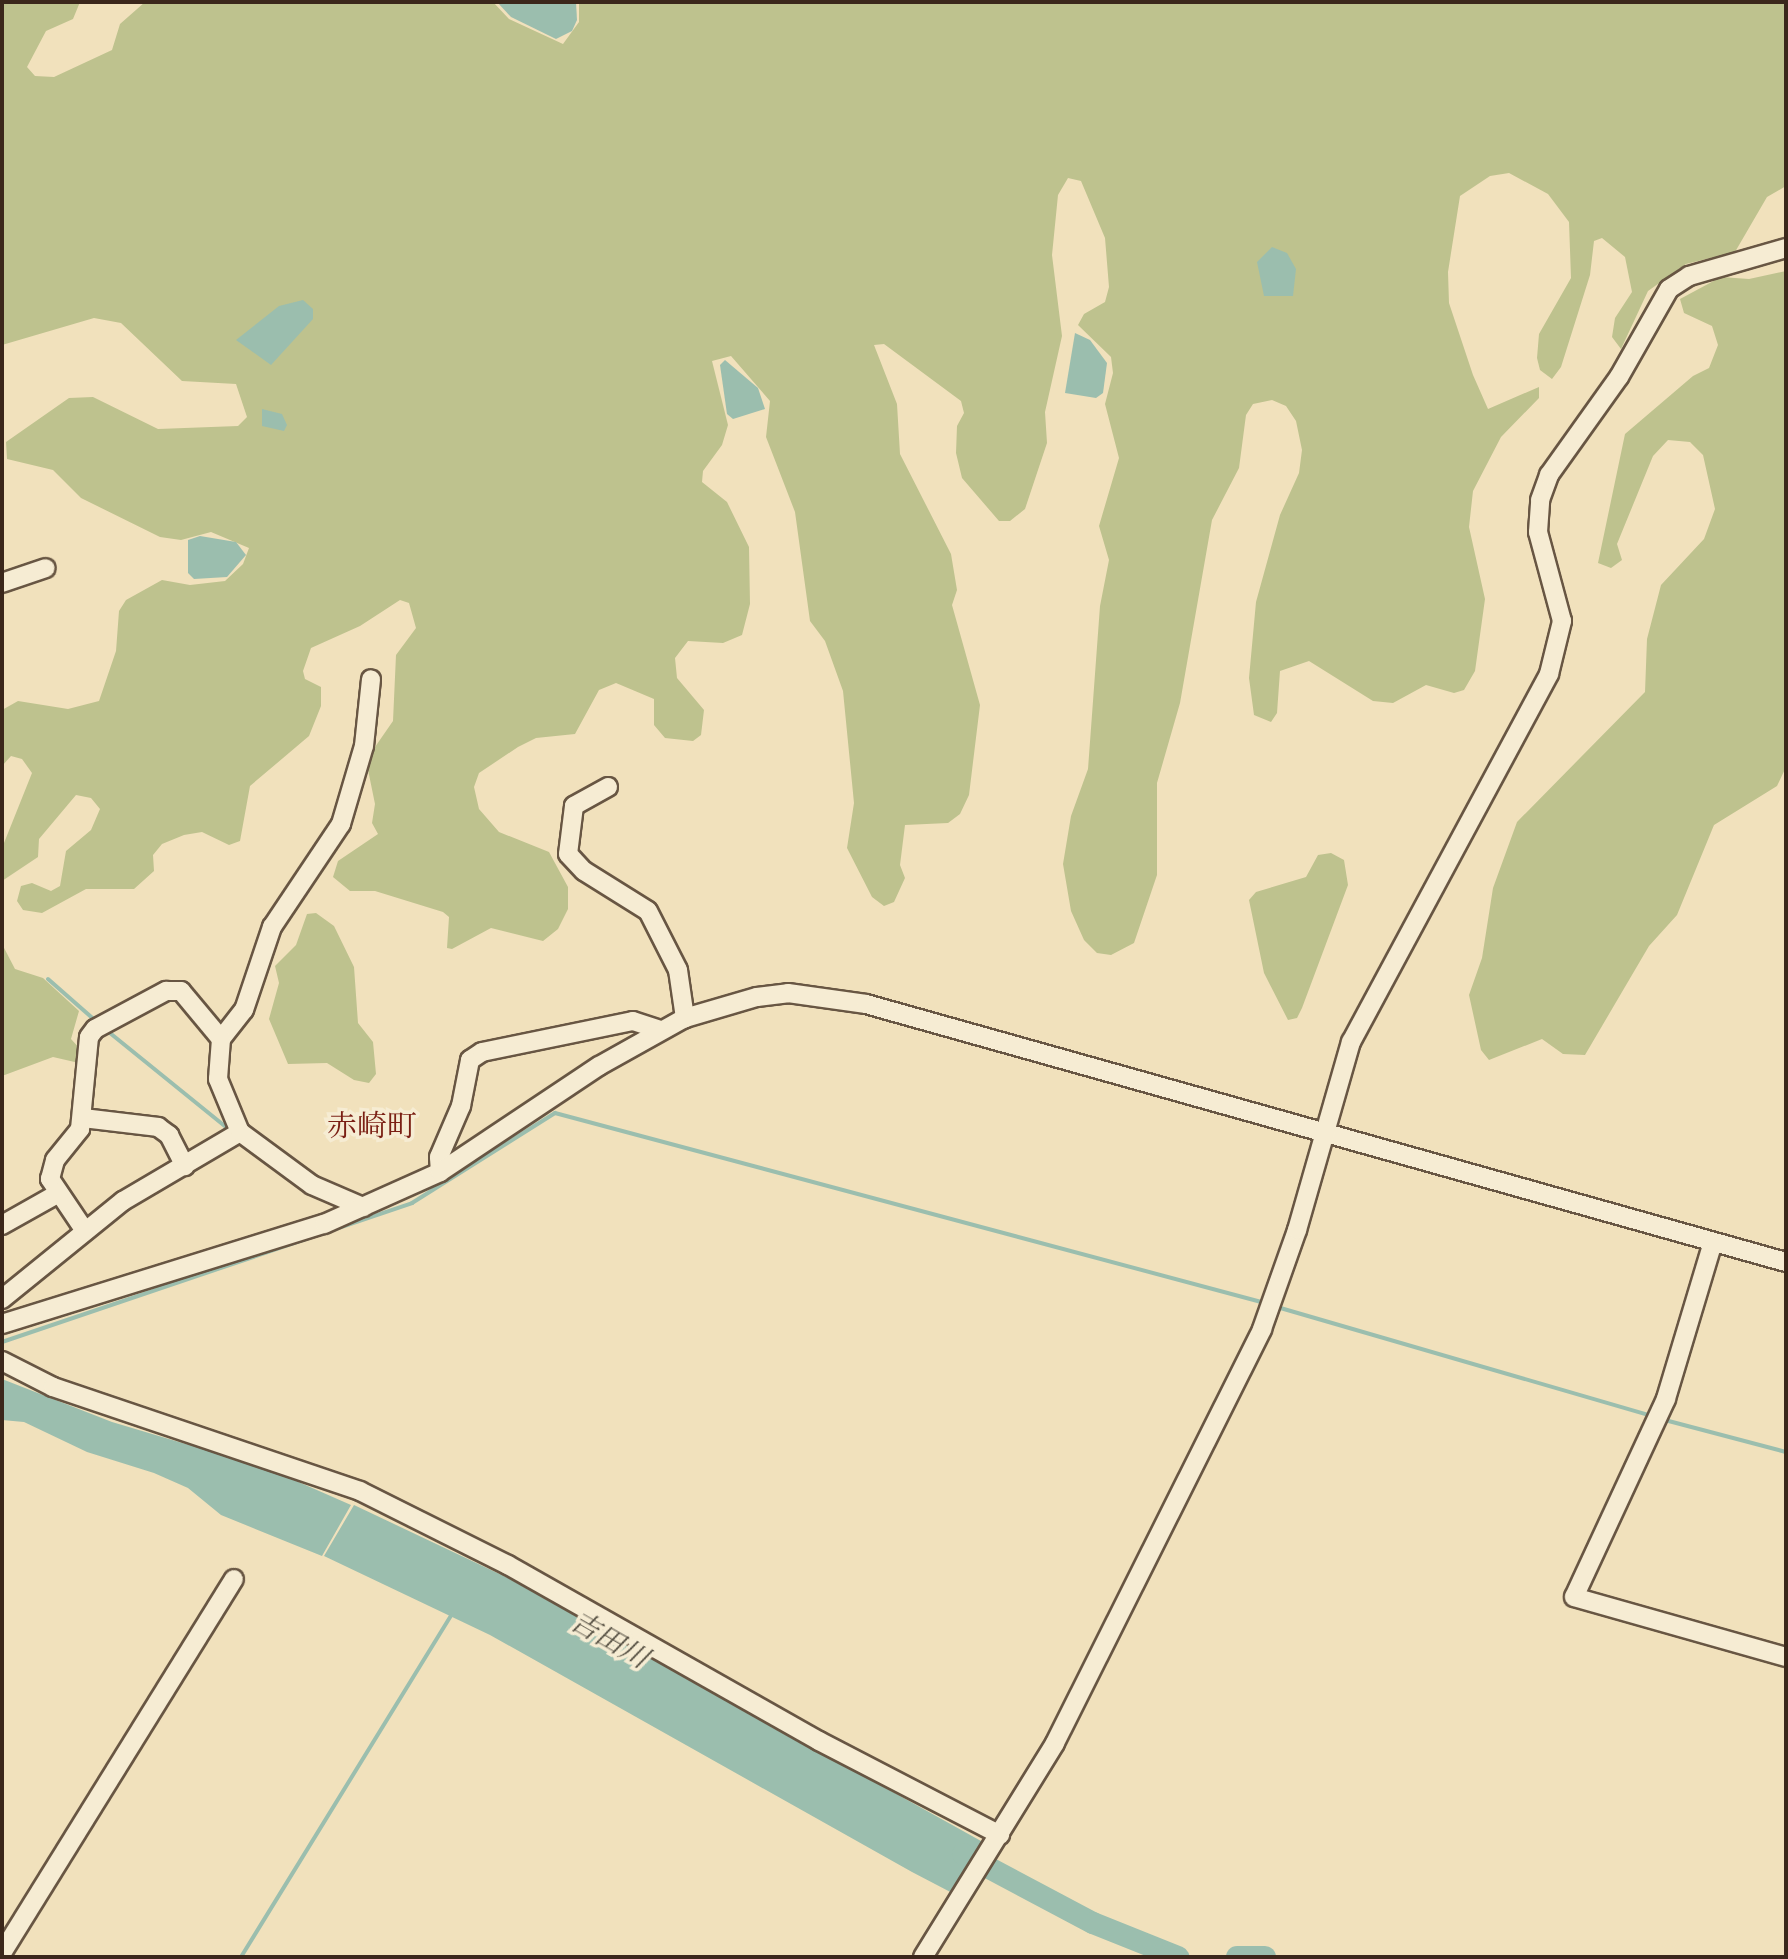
<!DOCTYPE html>
<meta charset="utf-8">
<style>
body{margin:0}
#map{position:relative;width:1788px;height:1959px;overflow:hidden;background:#f1e1bc;font-family:"Libre Caslon Text","Noto Serif JP",serif}
div>[style]{position:absolute}
.green>*{inset:0;background:#bec28e}
.water>*{inset:0;background:#9bbeae}
.stream>*{height:4px;margin:-2px;padding:0 2px;transform-origin:2px;border-radius:2px;background:#9bbeae}
.river>*{height:22px;margin:-11px;padding:0 11px;transform-origin:11px;border-radius:11px;background:#9bbeae}
.roads{filter:drop-shadow(2px 0 #685643) drop-shadow(-2px 0 #685643) drop-shadow(0 2px #685643) drop-shadow(0 -2px #685643)}
.minor>*{height:18px;margin:-9px;padding:0 9px;transform-origin:9px;border-radius:9px;background:#f6ecd3}
span{translate:-50% -50%;white-space:nowrap;text-align:center;line-height:1.15;-webkit-text-stroke:7px #f6ecd3;paint-order:stroke}
.water-label{font-size:28px;color:#534d40;font-style:italic}
.quarter-label{font-size:30px;color:#7a1f14}
.frame{position:absolute;inset:0;border:4px solid #3b271b;pointer-events:none}
</style>
<div id="map">
<div class="green">
<div style="clip-path:polygon(2px 2px,80px 2px,73px 19px,46px 31px,27px 67px,35px 76px,54px 77px,112px 50px,120px 24px,145px 2px,493px 2px,509px 19px,563px 44px,579px 22px,579px 2px,1786px 2px,1786px 186px,1767px 197px,1735px 252px,1686px 264px,1648px 291px,1621px 349px,1612px 337px,1615px 318px,1632px 292px,1625px 257px,1602px 238px,1594px 241px,1590px 275px,1561px 367px,1552px 379px,1540px 370px,1537px 358px,1539px 334px,1571px 278px,1569px 222px,1548px 194px,1509px 173px,1490px 176px,1460px 196px,1448px 272px,1449px 303px,1473px 375px,1488px 409px,1539px 387px,1539px 398px,1501px 437px,1473px 491px,1469px 527px,1485px 599px,1475px 671px,1464px 690px,1454px 693px,1426px 685px,1393px 703px,1373px 701px,1309px 661px,1280px 671px,1277px 713px,1271px 722px,1254px 715px,1249px 678px,1256px 602px,1280px 515px,1299px 473px,1302px 450px,1296px 421px,1286px 406px,1272px 400px,1253px 404px,1246px 415px,1239px 468px,1212px 520px,1180px 703px,1157px 783px,1157px 875px,1134px 943px,1111px 955px,1097px 953px,1084px 940px,1071px 911px,1063px 864px,1071px 816px,1088px 769px,1100px 606px,1109px 560px,1099px 526px,1119px 458px,1105px 404px,1113px 373px,1111px 357px,1078px 325px,1084px 314px,1105px 302px,1109px 287px,1105px 238px,1081px 181px,1068px 178px,1058px 195px,1052px 255px,1062px 336px,1045px 412px,1047px 443px,1025px 509px,1010px 521px,999px 521px,962px 478px,956px 453px,957px 426px,964px 413px,961px 401px,884px 344px,874px 345px,897px 404px,900px 454px,951px 554px,957px 590px,952px 605px,980px 705px,969px 795px,960px 814px,948px 823px,905px 825px,900px 865px,905px 878px,894px 902px,884px 906px,872px 897px,847px 848px,854px 803px,843px 691px,825px 641px,810px 621px,795px 512px,766px 437px,770px 401px,731px 356px,712px 361px,728px 425px,722px 445px,703px 471px,702px 482px,727px 502px,749px 547px,750px 604px,742px 635px,723px 643px,688px 641px,675px 658px,677px 678px,704px 710px,701px 735px,693px 741px,665px 738px,654px 725px,654px 699px,616px 683px,599px 690px,575px 734px,536px 738px,518px 747px,479px 773px,474px 787px,479px 809px,499px 832px,549px 852px,568px 887px,568px 909px,558px 929px,543px 941px,491px 928px,452px 949px,447px 948px,449px 917px,443px 912px,375px 891px,350px 891px,333px 877px,338px 861px,378px 834px,372px 823px,375px 804px,366px 760px,393px 721px,396px 655px,416px 628px,409px 603px,400px 600px,360px 626px,311px 648px,303px 671px,305px 679px,321px 687px,321px 706px,309px 736px,250px 786px,240px 841px,229px 845px,202px 832px,184px 835px,162px 844px,153px 855px,154px 871px,134px 889px,86px 889px,42px 913px,23px 910px,17px 901px,21px 886px,32px 883px,51px 891px,60px 886px,66px 851px,91px 830px,100px 809px,91px 798px,76px 795px,39px 839px,38px 857px,2px 881px,2px 848px,32px 773px,22px 759px,11px 756px,2px 766px,2px 710px,18px 701px,68px 709px,99px 701px,116px 651px,119px 611px,126px 600px,162px 580px,190px 585px,225px 581px,243px 564px,249px 548px,211px 532px,181px 540px,160px 537px,81px 498px,53px 470px,7px 459px,6px 442px,69px 398px,93px 397px,158px 429px,238px 426px,247px 417px,236px 384px,182px 381px,121px 323px,94px 318px,2px 345px)"></div>
<div style="clip-path:polygon(1786px 271px,1786px 767px,1777px 786px,1714px 825px,1677px 915px,1649px 946px,1585px 1055px,1563px 1054px,1542px 1039px,1489px 1060px,1481px 1050px,1469px 995px,1482px 958px,1493px 888px,1517px 822px,1645px 692px,1647px 639px,1661px 585px,1704px 539px,1715px 509px,1703px 455px,1690px 442px,1668px 440px,1653px 456px,1617px 544px,1622px 560px,1611px 568px,1598px 563px,1625px 434px,1693px 376px,1709px 368px,1718px 345px,1712px 326px,1684px 313px,1680px 299px,1721px 277px,1749px 279px)"></div>
<div style="clip-path:polygon(1331px 853px,1344px 860px,1348px 885px,1302px 1008px,1297px 1018px,1288px 1020px,1264px 973px,1249px 900px,1256px 892px,1306px 877px,1318px 855px)"></div>
<div style="clip-path:polygon(316px 913px,334px 926px,354px 967px,358px 1023px,373px 1042px,376px 1074px,369px 1083px,354px 1080px,327px 1063px,288px 1064px,269px 1019px,279px 983px,275px 966px,296px 945px,307px 914px)"></div>
<div style="clip-path:polygon(2px 944px,15px 969px,43px 978px,79px 1011px,71px 1039px,82px 1051px,79px 1063px,53px 1057px,2px 1076px)"></div>
</div>
<div class="water">
<div style="clip-path:polygon(497px 2px,576px 2px,577px 20px,572px 31px,556px 39px,511px 17px)"></div>
<div style="clip-path:polygon(1272px 247px,1287px 253px,1296px 269px,1293px 296px,1264px 296px,1257px 262px)"></div>
<div style="clip-path:polygon(303px 300px,313px 309px,313px 319px,271px 365px,236px 340px,279px 306px)"></div>
<div style="clip-path:polygon(1075px 333px,1090px 340px,1107px 363px,1103px 393px,1096px 398px,1065px 393px)"></div>
<div style="clip-path:polygon(725px 360px,758px 388px,765px 409px,733px 419px,727px 414px,720px 365px)"></div>
<div style="clip-path:polygon(262px 409px,282px 414px,287px 425px,284px 431px,262px 426px)"></div>
<div style="clip-path:polygon(200px 536px,236px 542px,246px 555px,227px 577px,194px 579px,188px 573px,188px 540px)"></div>
<div style="clip-path:polygon(2px 1379px,112px 1422px,269px 1469px,351px 1505px,322px 1556px,221px 1515px,188px 1488px,154px 1473px,87px 1452px,24px 1422px,2px 1420px)"></div>
<div style="clip-path:polygon(354px 1505px,508px 1578px,990px 1846px,958px 1896px,912px 1872px,490px 1635px,324px 1556px)"></div>
</div>
<div class="stream">
<div style="left:48px;top:979px;width:67px;rotate:41.3deg"></div>
<div style="left:105px;top:1029px;width:164px;rotate:39deg"></div>
<div style="left:1277px;top:1307px;width:391px;rotate:16.2deg"></div>
<div style="left:2px;top:1342px;width:433px;rotate:-18.7deg"></div>
<div style="left:412px;top:1203px;width:169px;rotate:-32.2deg"></div>
<div style="left:555px;top:1113px;width:735px;rotate:14.98deg"></div>
<div style="left:1661px;top:1419px;width:129px;rotate:14.8deg"></div>
<div style="left:241px;top:1957px;width:400px;rotate:-58.4deg"></div>
</div>
<div class="river">
<div style="left:963px;top:1854px;width:147px;rotate:28deg"></div>
<div style="left:1093px;top:1923px;width:92px;rotate:21.8deg"></div>
<div style="left:1237px;top:1957px;width:28px"></div>
</div>
<div class="roads">
<div class="minor">
<div style="left:2px;top:583px;width:46px;rotate:-18.8deg"></div>
<div style="left:608px;top:787px;width:39px;rotate:151deg"></div>
<div style="left:574px;top:806px;width:48px;rotate:97.1deg"></div>
<div style="left:568px;top:854px;width:23px;rotate:47deg"></div>
<div style="left:584px;top:871px;width:75px;rotate:32deg"></div>
<div style="left:648px;top:911px;width:66px;rotate:63deg"></div>
<div style="left:678px;top:970px;width:49px;rotate:81.7deg"></div>
<div style="left:221px;top:1039px;width:37px;rotate:-52deg"></div>
<div style="left:244px;top:1010px;width:88px;rotate:-71.4deg"></div>
<div style="left:272px;top:927px;width:124px;rotate:-56.2deg"></div>
<div style="left:341px;top:824px;width:81px;rotate:-73.6deg"></div>
<div style="left:364px;top:746px;width:67px;rotate:-84deg"></div>
<div style="left:83px;top:1118px;width:76px;rotate:6.8deg"></div>
<div style="left:158px;top:1127px;width:14px;rotate:36deg"></div>
<div style="left:169px;top:1135px;width:35px;rotate:63deg"></div>
<div style="left:440px;top:1172px;width:15px;rotate:-94deg"></div>
<div style="left:439px;top:1157px;width:56px;rotate:-66.7deg"></div>
<div style="left:461px;top:1106px;width:47px;rotate:-78.9deg"></div>
<div style="left:470px;top:1060px;width:14px;rotate:-34deg"></div>
<div style="left:482px;top:1052px;width:154px;rotate:-11.6deg"></div>
<div style="left:633px;top:1021px;width:29px;rotate:18deg"></div>
<div style="left:2px;top:1225px;width:63px;rotate:-29.4deg"></div>
<div style="left:85px;top:1231px;width:63px;rotate:-123.9deg"></div>
<div style="left:50px;top:1179px;width:20px;rotate:-75deg"></div>
<div style="left:55px;top:1160px;width:40px;rotate:-51deg"></div>
<div style="left:80px;top:1129px;width:92px;rotate:-84.4deg"></div>
<div style="left:89px;top:1037px;width:10px;rotate:-53deg"></div>
<div style="left:95px;top:1029px;width:81px;rotate:-28.2deg"></div>
<div style="left:166px;top:991px;width:15px"></div>
<div style="left:181px;top:991px;width:62px;rotate:50.2deg"></div>
<div style="left:221px;top:1039px;width:40px;rotate:94.3deg"></div>
<div style="left:218px;top:1079px;width:57px;rotate:67.5deg"></div>
<div style="left:1713px;top:1242px;width:164px;rotate:106.7deg"></div>
<div style="left:1666px;top:1399px;width:218px;rotate:114.9deg"></div>
<div style="left:1574px;top:1597px;width:220px;rotate:15.8deg"></div>
<div style="left:2px;top:1299px;width:156px;rotate:-39deg"></div>
<div style="left:123px;top:1201px;width:136px;rotate:-30.5deg"></div>
<div style="left:240px;top:1132px;width:89px;rotate:36.4deg"></div>
<div style="left:312px;top:1185px;width:56px;rotate:23.3deg"></div>
<div style="left:2px;top:1324px;width:337px;rotate:-17.3deg"></div>
<div style="left:324px;top:1224px;width:127px;rotate:-24.1deg"></div>
<div style="left:440px;top:1172px;width:191px;rotate:-33.7deg"></div>
<div style="left:599px;top:1066px;width:98px;rotate:-29.2deg"></div>
<div style="left:685px;top:1018px;width:75px;rotate:-16.3deg"></div>
<div style="left:757px;top:997px;width:31px;rotate:-7deg"></div>
<div style="left:788px;top:993px;width:79px;rotate:8deg"></div>
<div style="left:866px;top:1004px;width:955px;rotate:15.67deg"></div>
<div style="left:2px;top:1361px;width:57px;rotate:27deg"></div>
<div style="left:53px;top:1387px;width:324px;rotate:18.7deg"></div>
<div style="left:360px;top:1491px;width:165px;rotate:26.6deg"></div>
<div style="left:508px;top:1565px;width:357px;rotate:29.5deg"></div>
<div style="left:819px;top:1741px;width:204px;rotate:27.4deg"></div>
<div style="left:2px;top:1953px;width:440px;rotate:-58.2deg"></div>
<div style="left:923px;top:1957px;width:251px;rotate:-58.3deg"></div>
<div style="left:1055px;top:1743px;width:463px;rotate:-63.4deg"></div>
<div style="left:1262px;top:1329px;width:105px;rotate:-70.5deg"></div>
<div style="left:1297px;top:1230px;width:196px;rotate:-74deg"></div>
<div style="left:1351px;top:1042px;width:418px;rotate:-61.7deg"></div>
<div style="left:1549px;top:674px;width:55px;rotate:-76.2deg"></div>
<div style="left:1562px;top:621px;width:92px;rotate:-105.1deg"></div>
<div style="left:1538px;top:532px;width:32px;rotate:-86deg"></div>
<div style="left:1540px;top:500px;width:27px;rotate:-70deg"></div>
<div style="left:1549px;top:475px;width:120px;rotate:-54.5deg"></div>
<div style="left:1619px;top:377px;width:101px;rotate:-60.4deg"></div>
<div style="left:1669px;top:289px;width:24px;rotate:-33deg"></div>
<div style="left:1689px;top:276px;width:101px;rotate:-16.1deg"></div>
</div>
</div>
<div class="water-label">
<span style="left:610px;top:1639px;rotate:30deg">吉田川</span>
</div>
<div class="quarter-label">
<span style="left:372px;top:1126px">赤崎町</span>
</div>
<div class="frame"></div>
</div>
